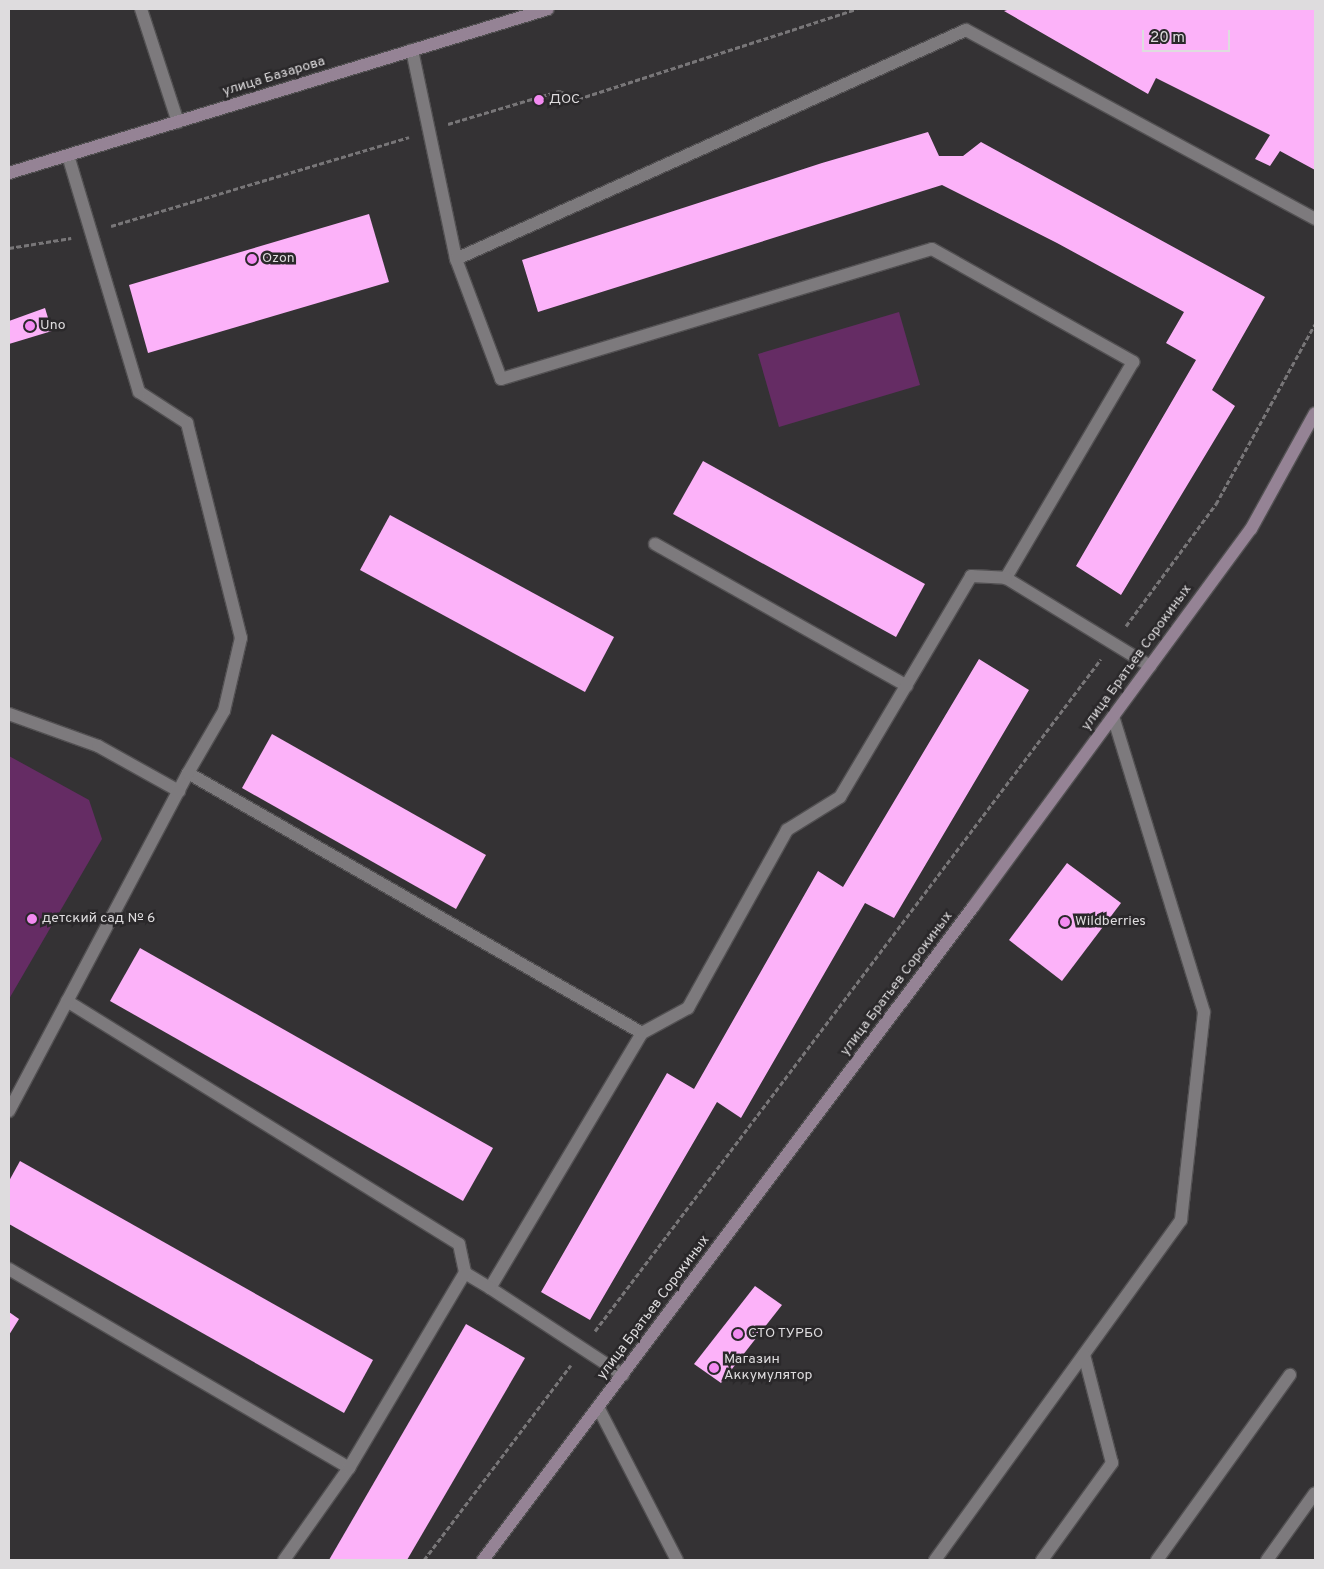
<!DOCTYPE html>
<meta charset="utf-8">
<style>
body{margin:0}
#map{position:relative;width:1324px;height:1569px;overflow:hidden;background:#343234;font-family:Overpass,sans-serif}
div>[style]{position:absolute}
.green>*{inset:0;background:#652c64}
.building>*{inset:0;background:#fcb2f9}
.path>*{height:3px;margin-top:-1.5px;transform-origin:0;background:repeating-linear-gradient(90deg,#787678 0 5px,transparent 0 7.5px)}
.roads{filter:drop-shadow(1px 0 #525052) drop-shadow(-1px 0 #525052) drop-shadow(0 1px #525052) drop-shadow(0 -1px #525052)}
.lane>*{height:12px;margin:-6px;padding:0 6px;transform-origin:6px;border-radius:6px;background:#7d7a7d}
.secondary>*{height:12px;margin:-6px;padding:0 6px;transform-origin:6px;border-radius:6px;background:#958395}
.dots>*{width:14px;height:14px;translate:-50% -50%;box-sizing:border-box;border:2px solid #2a282a;border-radius:50%}
span{translate:-50% -50%;white-space:nowrap;text-align:center;line-height:1.15;-webkit-text-stroke:5px #2a282a;paint-order:stroke}
.street-label{font-size:14px;color:#dedcde}
.poi-label{font-size:14px;color:#dedcde}
.left{translate:0 -50%;text-align:left}
.frame{position:absolute;inset:0;border:10px solid #dedcde;pointer-events:none}
.scale{position:absolute;left:1142px;top:30px;width:88px;height:22px;box-sizing:border-box;border:2px solid #dedcde;border-top:0;padding-left:6px;font-size:15px;line-height:18px;white-space:nowrap;color:#dedcde;-webkit-text-stroke:4px #2a282a;paint-order:stroke}
</style>
<div id="map">
<div class="green">
<div style="clip-path:polygon(899px 312px,920px 385px,779px 427px,758px 354px)"></div>
<div style="clip-path:polygon(9px 756px,89px 800px,102px 839px,9px 999px)"></div>
</div>
<div class="building">
<div style="clip-path:polygon(1010px 9px,1315px 9px,1315px 170px,1280px 151px,1270px 166px,1255px 159px,1270px 135px,1156px 78px,1148px 94px,1004px 11px)"></div>
<div style="clip-path:polygon(928px 132px,939px 156px,963px 156px,981px 142px,1265px 297px,1212px 390px,1235px 406px,1121px 595px,1076px 566px,1196px 360px,1166px 343px,1184px 312px,1057px 243px,942px 185px,538px 312px,522px 260px,822px 163px)"></div>
<div style="clip-path:polygon(369px 214px,389px 282px,148px 353px,129px 285px)"></div>
<div style="clip-path:polygon(45px 308px,52px 331px,9px 344px,9px 321px)"></div>
<div style="clip-path:polygon(703px 461px,925px 584px,896px 637px,673px 514px)"></div>
<div style="clip-path:polygon(390px 515px,614px 637px,585px 692px,360px 570px)"></div>
<div style="clip-path:polygon(979px 659px,1029px 690px,894px 918px,865px 903px,741px 1118px,717px 1102px,590px 1320px,541px 1292px,667px 1073px,694px 1089px,818px 871px,843px 887px)"></div>
<div style="clip-path:polygon(272px 734px,486px 855px,456px 909px,242px 788px)"></div>
<div style="clip-path:polygon(1067px 863px,1121px 903px,1062px 981px,1009px 940px)"></div>
<div style="clip-path:polygon(140px 948px,493px 1148px,463px 1201px,110px 1001px)"></div>
<div style="clip-path:polygon(20px 1161px,373px 1360px,344px 1413px,9px 1224px,9px 1181px)"></div>
<div style="clip-path:polygon(755px 1286px,782px 1305px,721px 1383px,694px 1364px)"></div>
<div style="clip-path:polygon(9px 1312px,19px 1319px,9px 1335px)"></div>
<div style="clip-path:polygon(466px 1324px,525px 1358px,407px 1560px,329px 1560px)"></div>
</div>
<div class="path">
<div style="left:448px;top:124px;width:116px;rotate:-16.6deg"></div>
<div style="left:559px;top:91px;width:21px;rotate:23deg"></div>
<div style="left:578px;top:99px;width:293px;rotate:-17.9deg"></div>
<div style="left:111px;top:226px;width:311px;rotate:-16.6deg"></div>
<div style="left:9px;top:248px;width:63px;rotate:-9.2deg"></div>
<div style="left:1126px;top:626px;width:152px;rotate:-53.6deg"></div>
<div style="left:1216px;top:504px;width:205px;rotate:-61.2deg"></div>
<div style="left:595px;top:1331px;width:841px;rotate:-53.02deg"></div>
<div style="left:424px;top:1560px;width:244px;rotate:-53deg"></div>
</div>
<div class="roads">
<div class="lane">
<div style="left:141px;top:9px;width:119px;rotate:71.9deg"></div>
<div style="left:412px;top:50px;width:214px;rotate:78.1deg"></div>
<div style="left:456px;top:259px;width:128px;rotate:69.4deg"></div>
<div style="left:501px;top:379px;width:450px;rotate:-16.8deg"></div>
<div style="left:932px;top:249px;width:231px;rotate:29.3deg"></div>
<div style="left:1133px;top:362px;width:251px;rotate:120.5deg"></div>
<div style="left:1006px;top:578px;width:169px;rotate:31.4deg"></div>
<div style="left:456px;top:259px;width:559px;rotate:-24.18deg"></div>
<div style="left:966px;top:30px;width:397px;rotate:28.4deg"></div>
<div style="left:655px;top:544px;width:289px;rotate:29.4deg"></div>
<div style="left:9px;top:714px;width:95px;rotate:19.8deg"></div>
<div style="left:98px;top:746px;width:93px;rotate:29.1deg"></div>
<div style="left:188px;top:773px;width:523px;rotate:29.8deg"></div>
<div style="left:642px;top:1033px;width:297px;rotate:120.8deg"></div>
<div style="left:490px;top:1288px;width:159px;rotate:33.2deg"></div>
<div style="left:67px;top:1001px;width:461px;rotate:31.8deg"></div>
<div style="left:459px;top:1244px;width:30px;rotate:78deg"></div>
<div style="left:465px;top:1273px;width:29px;rotate:31deg"></div>
<div style="left:642px;top:1033px;width:52px;rotate:-28.5deg"></div>
<div style="left:688px;top:1008px;width:204px;rotate:-60.9deg"></div>
<div style="left:787px;top:830px;width:62px;rotate:-31.9deg"></div>
<div style="left:840px;top:797px;width:257px;rotate:-59.3deg"></div>
<div style="left:971px;top:576px;width:35px;rotate:3deg"></div>
<div style="left:9px;top:1111px;width:382px;rotate:-62.1deg"></div>
<div style="left:188px;top:773px;width:72px;rotate:-59.9deg"></div>
<div style="left:224px;top:711px;width:75px;rotate:-76.9deg"></div>
<div style="left:241px;top:638px;width:222px;rotate:-104.1deg"></div>
<div style="left:187px;top:423px;width:57px;rotate:-147.1deg"></div>
<div style="left:139px;top:392px;width:247px;rotate:-106.7deg"></div>
<div style="left:9px;top:1269px;width:394px;rotate:30.3deg"></div>
<div style="left:598px;top:1407px;width:172px;rotate:62.7deg"></div>
<div style="left:284px;top:1560px;width:113px;rotate:-54.8deg"></div>
<div style="left:349px;top:1468px;width:227px;rotate:-59.3deg"></div>
<div style="left:935px;top:1560px;width:420px;rotate:-54.1deg"></div>
<div style="left:1181px;top:1220px;width:209px;rotate:-83.7deg"></div>
<div style="left:1204px;top:1012px;width:309px;rotate:-107.1deg"></div>
<div style="left:1042px;top:1560px;width:120px;rotate:-54.2deg"></div>
<div style="left:1112px;top:1463px;width:112px;rotate:-104.5deg"></div>
<div style="left:1157px;top:1560px;width:228px;rotate:-54.3deg"></div>
<div style="left:1267px;top:1560px;width:82px;rotate:-54.4deg"></div>
</div>
<div class="secondary">
<div style="left:9px;top:173px;width:563px;rotate:-16.92deg"></div>
<div style="left:483px;top:1560px;width:816px;rotate:-53.12deg"></div>
<div style="left:973px;top:907px;width:469px;rotate:-53.7deg"></div>
<div style="left:1251px;top:529px;width:132px;rotate:-61.1deg"></div>
</div>
</div>
<div class="dots">
<div style="left:539px;top:100px;background:#f38af1"></div>
<div style="left:252px;top:259px;background:#f38af1"></div>
<div style="left:30px;top:326px;background:#f38af1"></div>
<div style="left:32px;top:919px;background:#f38af1"></div>
<div style="left:1065px;top:922px;background:#f38af1"></div>
<div style="left:738px;top:1334px;background:#f38af1"></div>
<div style="left:714px;top:1368px;background:#f38af1"></div>
</div>
<div class="street-label">
<span style="left:274px;top:77px;rotate:-17deg">улица Базарова</span>
<span style="left:1137px;top:658px;rotate:-54deg">улица Братьев Сорокиных</span>
<span style="left:897px;top:984px;rotate:-53deg">улица Братьев Сорокиных</span>
<span style="left:654px;top:1308px;rotate:-53deg">улица Братьев Сорокиных</span>
</div>
<div class="poi-label">
<span class="left" style="left:549px;top:100px">ДОС</span>
<span class="left" style="left:262px;top:259px">Ozon</span>
<span class="left" style="left:40px;top:326px">Uno</span>
<span class="left" style="left:42px;top:919px">детский сад № 6</span>
<span class="left" style="left:1075px;top:922px">Wildberries</span>
<span class="left" style="left:748px;top:1334px">СТО ТУРБО</span>
<span class="left" style="left:724px;top:1368px">Магазин<br>Аккумулятор</span>
</div>
<div class="frame"></div>
<div class="scale">20 m</div>
</div>
